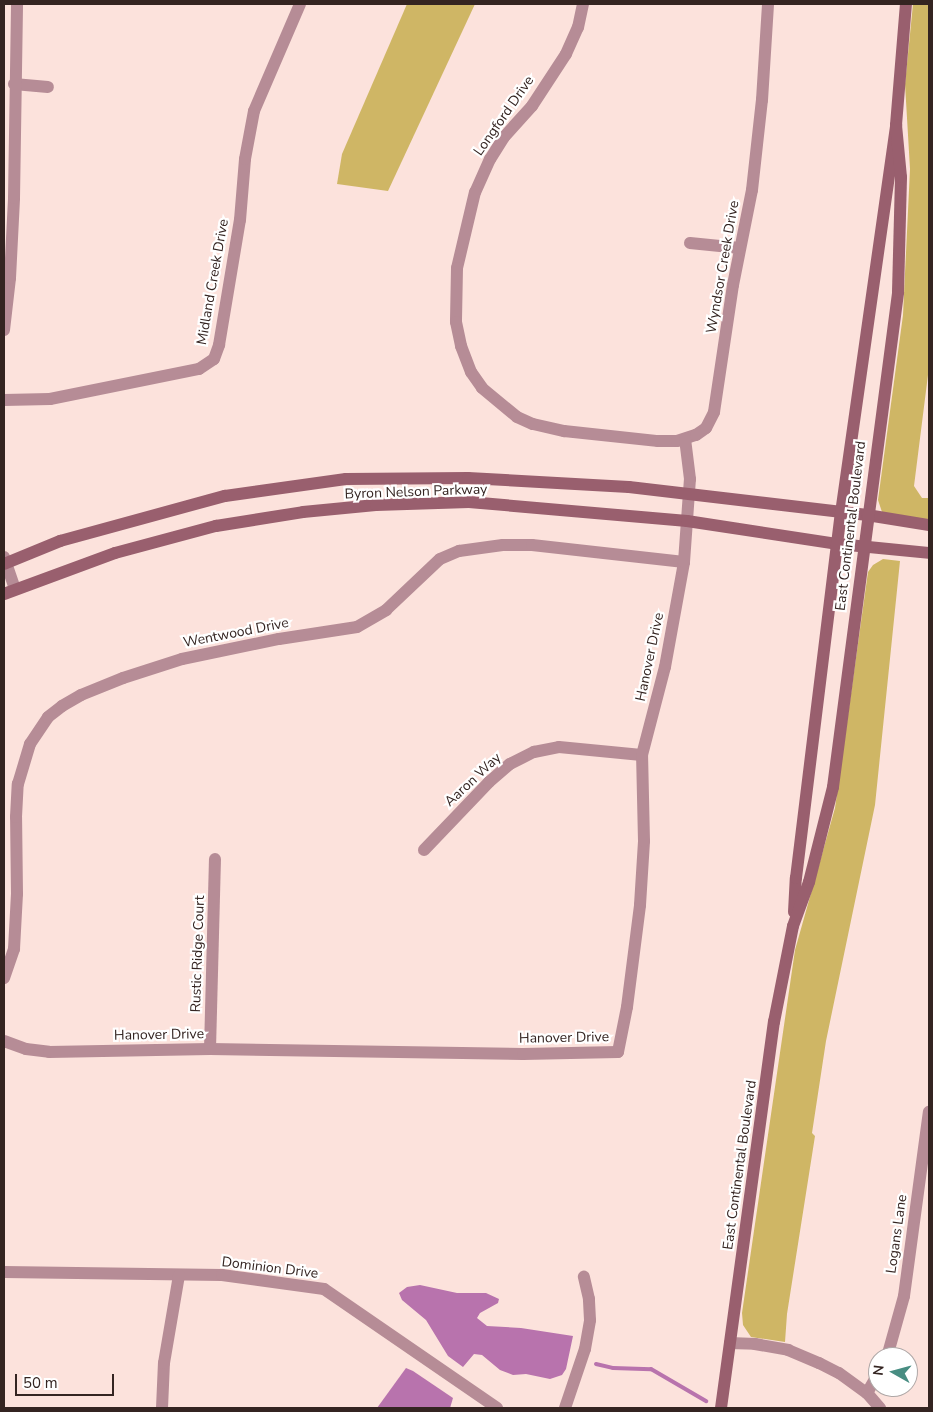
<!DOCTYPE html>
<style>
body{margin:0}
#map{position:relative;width:933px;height:1412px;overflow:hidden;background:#fce2dc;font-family:"Nunito Sans",sans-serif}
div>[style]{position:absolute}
.green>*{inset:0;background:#cfb665}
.water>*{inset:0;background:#b873ad}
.stream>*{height:4px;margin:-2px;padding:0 2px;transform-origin:2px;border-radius:2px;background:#b873ad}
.street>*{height:12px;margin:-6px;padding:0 6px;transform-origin:6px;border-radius:6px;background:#b68c96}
.secondary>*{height:12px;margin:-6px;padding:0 6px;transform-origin:6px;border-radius:6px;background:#995f6e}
span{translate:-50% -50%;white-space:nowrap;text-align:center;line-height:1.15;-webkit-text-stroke:4.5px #fff;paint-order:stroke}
.street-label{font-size:14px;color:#342421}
.frame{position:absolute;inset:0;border:5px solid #342421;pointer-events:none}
.north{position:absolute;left:868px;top:1347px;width:50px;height:50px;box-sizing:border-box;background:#fff;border:1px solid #aea7a6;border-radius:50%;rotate:277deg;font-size:14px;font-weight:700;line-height:20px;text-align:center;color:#342421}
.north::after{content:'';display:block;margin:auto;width:18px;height:22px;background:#488d82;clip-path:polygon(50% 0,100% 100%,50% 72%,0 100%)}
.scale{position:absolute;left:15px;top:1374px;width:99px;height:22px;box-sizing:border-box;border:2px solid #342421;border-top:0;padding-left:6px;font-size:15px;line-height:18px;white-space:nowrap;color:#342421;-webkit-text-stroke:4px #fff;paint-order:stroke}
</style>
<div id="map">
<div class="green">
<div style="clip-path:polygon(407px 4px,475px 4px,388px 191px,337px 184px,342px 154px)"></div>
<div style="clip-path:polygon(913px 4px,929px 4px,929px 367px,914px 486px,922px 498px,929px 498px,929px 523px,883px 515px,878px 500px,903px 315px,910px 169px,905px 84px)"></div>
<div style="clip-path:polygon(883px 559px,900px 561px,875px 805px,826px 1041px,812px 1133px,815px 1136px,787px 1314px,785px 1342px,751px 1337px,743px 1325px,742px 1313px,795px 950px,835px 808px,868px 572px,873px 565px)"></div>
</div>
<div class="water">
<div style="clip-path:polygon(420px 1285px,457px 1293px,486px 1293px,499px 1299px,498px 1303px,480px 1313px,477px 1318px,487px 1326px,521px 1328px,573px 1336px,566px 1369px,562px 1375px,550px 1379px,526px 1374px,513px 1375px,500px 1370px,482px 1355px,474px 1354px,463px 1367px,448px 1356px,426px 1320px,402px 1300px,399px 1293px,407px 1287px)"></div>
<div style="clip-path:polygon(406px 1368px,413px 1371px,453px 1398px,450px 1408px,377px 1408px)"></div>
</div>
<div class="stream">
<div style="left:596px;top:1364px;width:17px;rotate:13deg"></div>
<div style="left:613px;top:1368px;width:38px;rotate:2deg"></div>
<div style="left:651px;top:1369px;width:64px;rotate:30.2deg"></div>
</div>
<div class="street">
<div style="left:583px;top:4px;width:24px;rotate:102deg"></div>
<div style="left:578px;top:27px;width:30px;rotate:114deg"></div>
<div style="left:566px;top:54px;width:62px;rotate:123.2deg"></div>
<div style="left:532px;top:106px;width:42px;rotate:132.1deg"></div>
<div style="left:504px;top:137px;width:26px;rotate:122deg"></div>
<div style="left:490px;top:159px;width:36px;rotate:114deg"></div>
<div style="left:475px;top:192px;width:78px;rotate:103.3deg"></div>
<div style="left:457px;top:268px;width:54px;rotate:91.1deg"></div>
<div style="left:456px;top:322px;width:25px;rotate:78deg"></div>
<div style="left:461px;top:346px;width:28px;rotate:69deg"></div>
<div style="left:471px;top:372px;width:19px;rotate:55deg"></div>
<div style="left:482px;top:388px;width:45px;rotate:39.6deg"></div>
<div style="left:517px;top:417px;width:17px;rotate:24deg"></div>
<div style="left:533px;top:424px;width:32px;rotate:13deg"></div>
<div style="left:564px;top:431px;width:95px;rotate:6.1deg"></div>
<div style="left:658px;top:441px;width:19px"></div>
<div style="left:677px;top:441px;width:20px;rotate:-18deg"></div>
<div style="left:696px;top:435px;width:12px;rotate:-35deg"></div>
<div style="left:706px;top:428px;width:18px;rotate:-63deg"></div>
<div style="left:714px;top:412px;width:128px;rotate:-81.5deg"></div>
<div style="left:733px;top:285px;width:97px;rotate:-78.7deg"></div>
<div style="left:752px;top:190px;width:91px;rotate:-83.7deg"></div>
<div style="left:762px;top:100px;width:96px;rotate:-86.4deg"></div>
<div style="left:14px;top:84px;width:34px;rotate:5deg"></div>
<div style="left:690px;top:243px;width:50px;rotate:5.7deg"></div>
<div style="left:4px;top:330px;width:52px;rotate:-83.4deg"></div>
<div style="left:10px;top:278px;width:80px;rotate:-87.1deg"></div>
<div style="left:14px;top:198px;width:194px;rotate:-89.1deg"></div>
<div style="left:4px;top:400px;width:46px;rotate:-1.2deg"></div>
<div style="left:50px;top:399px;width:152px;rotate:-11.4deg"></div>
<div style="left:199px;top:369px;width:18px;rotate:-34deg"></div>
<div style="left:214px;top:359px;width:15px;rotate:-70deg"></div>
<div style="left:219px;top:345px;width:127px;rotate:-80.5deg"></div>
<div style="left:240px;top:220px;width:61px;rotate:-85.3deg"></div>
<div style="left:245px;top:159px;width:49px;rotate:-79.4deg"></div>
<div style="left:254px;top:111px;width:116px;rotate:-66.7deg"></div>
<div style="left:4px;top:557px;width:34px;rotate:71deg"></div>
<div style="left:424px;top:850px;width:94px;rotate:-46.3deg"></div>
<div style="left:489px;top:782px;width:28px;rotate:-41deg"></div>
<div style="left:510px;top:764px;width:27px;rotate:-27deg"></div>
<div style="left:534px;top:752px;width:25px;rotate:-11deg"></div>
<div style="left:559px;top:747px;width:83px;rotate:5.5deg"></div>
<div style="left:4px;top:978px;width:31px;rotate:-71deg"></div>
<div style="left:14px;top:949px;width:55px;rotate:-86.9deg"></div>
<div style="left:17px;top:894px;width:77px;rotate:-90.7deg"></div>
<div style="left:16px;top:817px;width:33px;rotate:-87deg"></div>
<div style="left:18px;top:784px;width:42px;rotate:-73.3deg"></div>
<div style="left:30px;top:744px;width:32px;rotate:-56deg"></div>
<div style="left:48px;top:717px;width:18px;rotate:-38deg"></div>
<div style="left:62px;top:706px;width:22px;rotate:-30deg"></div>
<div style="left:81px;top:695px;width:45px;rotate:-22deg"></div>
<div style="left:123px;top:678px;width:62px;rotate:-17.9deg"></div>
<div style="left:182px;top:659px;width:99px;rotate:-11.7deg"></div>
<div style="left:279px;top:639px;width:79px;rotate:-8.7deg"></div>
<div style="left:357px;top:627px;width:34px;rotate:-30deg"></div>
<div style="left:386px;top:610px;width:74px;rotate:-43.4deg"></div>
<div style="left:440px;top:559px;width:21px;rotate:-23deg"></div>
<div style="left:459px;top:551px;width:44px;rotate:-7.8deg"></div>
<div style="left:503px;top:545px;width:29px"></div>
<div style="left:532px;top:545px;width:153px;rotate:6.4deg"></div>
<div style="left:4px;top:1041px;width:23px;rotate:20deg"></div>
<div style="left:26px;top:1049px;width:23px;rotate:7deg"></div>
<div style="left:49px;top:1052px;width:161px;rotate:-1.1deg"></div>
<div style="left:210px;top:1049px;width:313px;rotate:0.9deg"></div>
<div style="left:523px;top:1054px;width:95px;rotate:-1.2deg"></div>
<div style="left:618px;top:1052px;width:46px;rotate:-78.7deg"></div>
<div style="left:627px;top:1007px;width:103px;rotate:-82.7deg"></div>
<div style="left:640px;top:905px;width:64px;rotate:-86.4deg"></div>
<div style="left:644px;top:841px;width:86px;rotate:-91.3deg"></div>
<div style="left:642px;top:755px;width:91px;rotate:-75.4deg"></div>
<div style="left:665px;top:667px;width:107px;rotate:-79.7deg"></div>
<div style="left:684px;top:562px;width:83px;rotate:-85.9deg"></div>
<div style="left:690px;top:479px;width:40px;rotate:-97.1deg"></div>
<div style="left:210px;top:1049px;width:190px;rotate:-88.5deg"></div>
<div style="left:4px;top:1272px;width:218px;rotate:0.8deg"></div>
<div style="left:222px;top:1275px;width:103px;rotate:7.8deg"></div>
<div style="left:324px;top:1289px;width:210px;rotate:34.5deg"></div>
<div style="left:730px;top:1343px;width:25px;rotate:2deg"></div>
<div style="left:755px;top:1344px;width:34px;rotate:10deg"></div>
<div style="left:788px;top:1350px;width:34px;rotate:23deg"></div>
<div style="left:819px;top:1363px;width:22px;rotate:27deg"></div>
<div style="left:839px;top:1373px;width:34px;rotate:36deg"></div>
<div style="left:867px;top:1393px;width:20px;rotate:49deg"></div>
<div style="left:887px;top:1357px;width:63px;rotate:-74.4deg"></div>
<div style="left:904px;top:1296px;width:186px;rotate:-82.3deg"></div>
<div style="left:867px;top:1393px;width:22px;rotate:-60deg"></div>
<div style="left:162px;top:1408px;width:45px;rotate:-87.5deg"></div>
<div style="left:164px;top:1363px;width:89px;rotate:-80.3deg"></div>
<div style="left:565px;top:1408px;width:62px;rotate:-71.3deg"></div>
<div style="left:585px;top:1349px;width:29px;rotate:-80deg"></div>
<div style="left:590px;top:1320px;width:21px;rotate:-93deg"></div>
<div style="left:589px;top:1299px;width:23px;rotate:-103deg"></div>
</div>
<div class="secondary">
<div style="left:4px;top:564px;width:61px;rotate:-22.3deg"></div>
<div style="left:60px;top:541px;width:171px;rotate:-15.3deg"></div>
<div style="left:225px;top:496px;width:122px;rotate:-8deg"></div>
<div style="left:346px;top:479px;width:122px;rotate:-0.5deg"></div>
<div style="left:468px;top:478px;width:161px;rotate:3.2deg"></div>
<div style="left:629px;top:487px;width:240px;rotate:6.7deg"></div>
<div style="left:867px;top:515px;width:63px;rotate:9.2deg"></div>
<div style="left:4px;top:594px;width:118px;rotate:-20.3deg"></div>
<div style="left:115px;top:553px;width:105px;rotate:-15deg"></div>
<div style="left:216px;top:526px;width:88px;rotate:-9.1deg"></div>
<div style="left:303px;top:512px;width:73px;rotate:-5.5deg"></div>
<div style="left:376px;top:505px;width:93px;rotate:-1.8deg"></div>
<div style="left:469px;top:502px;width:219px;rotate:5deg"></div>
<div style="left:687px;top:521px;width:153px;rotate:8.7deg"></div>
<div style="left:838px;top:544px;width:91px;rotate:5.6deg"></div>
<div style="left:794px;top:912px;width:34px;rotate:-87deg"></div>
<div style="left:796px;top:878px;width:368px;rotate:-83deg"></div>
<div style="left:841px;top:513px;width:392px;rotate:-81.9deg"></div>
<div style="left:896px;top:125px;width:121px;rotate:-85.3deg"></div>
<div style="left:721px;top:1408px;width:390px;rotate:-82.2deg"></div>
<div style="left:774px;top:1022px;width:98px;rotate:-78.8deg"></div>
<div style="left:793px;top:926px;width:47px;rotate:-70deg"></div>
<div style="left:809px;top:882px;width:98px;rotate:-75.8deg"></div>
<div style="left:833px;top:787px;width:499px;rotate:-82.5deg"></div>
<div style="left:898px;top:292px;width:115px;rotate:-88.5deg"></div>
<div style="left:901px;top:177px;width:52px;rotate:-95.5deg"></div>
</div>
<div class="street-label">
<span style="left:504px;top:116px;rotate:-55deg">Longford Drive</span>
<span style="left:723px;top:267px;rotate:-80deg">Wyndsor Creek Drive</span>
<span style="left:213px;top:282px;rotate:-80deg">Midland Creek Drive</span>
<span style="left:416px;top:492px;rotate:-2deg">Byron Nelson Parkway</span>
<span style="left:851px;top:526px;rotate:-83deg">East Continental Boulevard</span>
<span style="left:236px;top:633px;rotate:-11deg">Wentwood Drive</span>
<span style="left:650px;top:657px;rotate:-78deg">Hanover Drive</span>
<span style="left:473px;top:780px;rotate:-43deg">Aaron Way</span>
<span style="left:198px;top:954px;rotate:-88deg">Rustic Ridge Court</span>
<span style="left:159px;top:1035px;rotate:-1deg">Hanover Drive</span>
<span style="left:564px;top:1038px;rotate:-1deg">Hanover Drive</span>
<span style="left:740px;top:1165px;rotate:-82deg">East Continental Boulevard</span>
<span style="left:897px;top:1234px;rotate:-82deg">Logans Lane</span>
<span style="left:270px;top:1268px;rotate:7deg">Dominion Drive</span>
</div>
<div class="frame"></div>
<div class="north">N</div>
<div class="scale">50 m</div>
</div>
